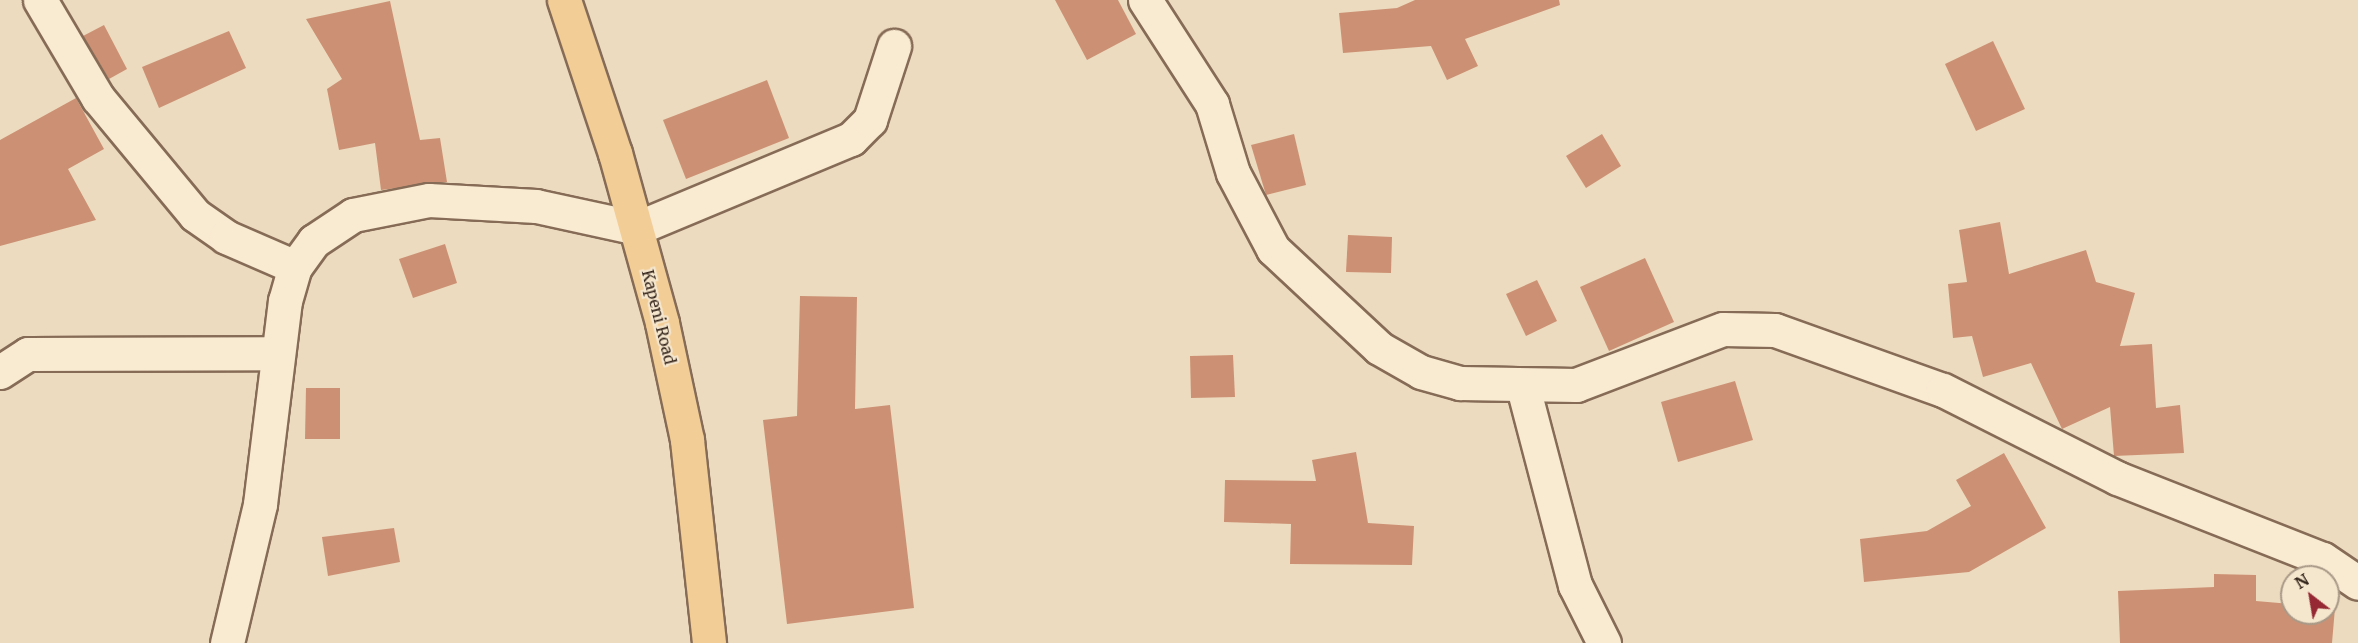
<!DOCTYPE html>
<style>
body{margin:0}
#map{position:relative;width:2358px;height:643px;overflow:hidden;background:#eddbbf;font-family:Merriweather,serif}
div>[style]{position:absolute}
.building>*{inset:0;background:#cc9174}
.roads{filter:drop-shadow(2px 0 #866c57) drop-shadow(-2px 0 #866c57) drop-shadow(0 2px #866c57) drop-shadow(0 -2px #866c57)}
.minor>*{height:33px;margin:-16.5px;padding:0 16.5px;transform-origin:16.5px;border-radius:16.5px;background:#f9ead2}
.major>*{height:33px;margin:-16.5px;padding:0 16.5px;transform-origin:16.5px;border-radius:16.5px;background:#f2cd96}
span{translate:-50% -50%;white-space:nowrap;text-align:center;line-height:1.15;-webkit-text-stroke:4.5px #f5e6ce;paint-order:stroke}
.street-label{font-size:16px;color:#35261c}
.north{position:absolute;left:2280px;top:565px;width:60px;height:60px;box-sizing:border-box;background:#f5e6ce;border:2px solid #a89987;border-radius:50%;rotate:329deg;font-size:16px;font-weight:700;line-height:24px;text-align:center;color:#35261c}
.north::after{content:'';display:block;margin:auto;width:21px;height:27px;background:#952832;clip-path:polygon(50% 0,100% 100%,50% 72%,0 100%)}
</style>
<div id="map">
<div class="building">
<div style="clip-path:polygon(1055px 0,1118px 0,1136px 34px,1087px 60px)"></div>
<div style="clip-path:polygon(1415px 0,1559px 0,1560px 5px,1465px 39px,1478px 66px,1447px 80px,1431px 46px,1343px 53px,1339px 13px,1397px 8px)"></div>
<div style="clip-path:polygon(390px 1px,420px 140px,440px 138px,447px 182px,381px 190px,375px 143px,339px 150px,327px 89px,342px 79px,306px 19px)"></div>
<div style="clip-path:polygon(104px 25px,127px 69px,109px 79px,83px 36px)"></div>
<div style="clip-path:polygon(229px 31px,246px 68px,159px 108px,142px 67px)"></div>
<div style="clip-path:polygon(1993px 41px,2025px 109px,1976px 131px,1945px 64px)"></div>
<div style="clip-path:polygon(767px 80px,789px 138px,686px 179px,663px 120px)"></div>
<div style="clip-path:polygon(76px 98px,104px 149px,68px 169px,96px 220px,0 246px,0 140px)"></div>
<div style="clip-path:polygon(1294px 134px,1306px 185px,1266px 195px,1251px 145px)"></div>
<div style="clip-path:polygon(1602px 134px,1621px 166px,1586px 188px,1566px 156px)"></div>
<div style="clip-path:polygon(2000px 222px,2009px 274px,2086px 250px,2096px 282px,2135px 293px,2120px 346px,2152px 344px,2156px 408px,2180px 405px,2184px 453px,2114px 456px,2110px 407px,2062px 429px,2031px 363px,1983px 377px,1972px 336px,1953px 338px,1948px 284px,1967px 282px,1959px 230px)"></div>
<div style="clip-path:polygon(1348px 235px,1392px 237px,1391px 273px,1346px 272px)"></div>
<div style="clip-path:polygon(445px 244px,457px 283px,413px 298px,399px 259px)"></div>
<div style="clip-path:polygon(1645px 258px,1674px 322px,1609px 351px,1580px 287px)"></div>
<div style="clip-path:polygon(1537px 280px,1557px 321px,1526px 336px,1506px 294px)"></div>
<div style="clip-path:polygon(800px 296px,857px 297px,855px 409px,890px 405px,914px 608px,787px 624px,763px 420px,797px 416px)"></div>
<div style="clip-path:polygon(1233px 355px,1235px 397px,1191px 398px,1190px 356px)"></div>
<div style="clip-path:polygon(1735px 381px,1753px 440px,1678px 462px,1661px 402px)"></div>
<div style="clip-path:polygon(306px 388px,340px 388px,340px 439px,305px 439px)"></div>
<div style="clip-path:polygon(1356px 452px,1368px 523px,1414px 526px,1412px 565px,1290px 564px,1291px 524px,1224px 522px,1225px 480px,1316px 481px,1312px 460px)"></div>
<div style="clip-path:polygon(2004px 453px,2046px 528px,1969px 572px,1864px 582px,1860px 539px,1927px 531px,1971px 506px,1956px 480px)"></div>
<div style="clip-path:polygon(394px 528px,400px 562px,328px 576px,322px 537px)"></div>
<div style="clip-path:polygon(2214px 574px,2256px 575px,2256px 601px,2292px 604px,2292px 613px,2328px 613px,2328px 607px,2335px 608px,2332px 643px,2120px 643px,2118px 591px,2214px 587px)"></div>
</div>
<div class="roads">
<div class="minor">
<div style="left:40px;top:0;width:114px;rotate:59.4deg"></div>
<div style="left:98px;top:98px;width:152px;rotate:50.3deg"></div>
<div style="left:195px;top:215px;width:38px;rotate:35deg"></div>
<div style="left:226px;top:237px;width:75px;rotate:23.5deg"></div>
<div style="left:1145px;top:0;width:124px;rotate:57.2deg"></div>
<div style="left:1212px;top:104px;width:72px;rotate:73.1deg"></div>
<div style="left:1233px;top:173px;width:86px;rotate:62.2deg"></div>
<div style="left:1273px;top:249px;width:145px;rotate:43deg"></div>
<div style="left:1379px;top:348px;width:48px;rotate:29.7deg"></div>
<div style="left:1421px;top:372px;width:41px;rotate:15.8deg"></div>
<div style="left:1460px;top:383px;width:116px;rotate:1deg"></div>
<div style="left:1576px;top:385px;width:157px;rotate:-20.9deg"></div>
<div style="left:1723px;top:329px;width:52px;rotate:1.1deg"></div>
<div style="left:1775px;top:330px;width:178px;rotate:19.7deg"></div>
<div style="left:1943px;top:390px;width:195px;rotate:26.8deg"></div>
<div style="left:2117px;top:478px;width:221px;rotate:21.5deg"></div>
<div style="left:2323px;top:559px;width:42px;rotate:34.4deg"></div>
<div style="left:0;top:372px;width:33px;rotate:-33deg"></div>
<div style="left:28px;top:354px;width:248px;rotate:-0.2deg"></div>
<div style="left:1523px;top:387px;width:205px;rotate:75.3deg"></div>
<div style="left:1575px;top:585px;width:65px;rotate:63.4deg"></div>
<div style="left:227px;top:643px;width:143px;rotate:-76.6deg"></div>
<div style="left:260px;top:504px;width:205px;rotate:-83deg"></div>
<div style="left:285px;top:301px;width:35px;rotate:-74deg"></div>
<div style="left:295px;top:267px;width:32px;rotate:-54deg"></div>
<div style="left:314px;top:241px;width:47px;rotate:-33.7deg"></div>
<div style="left:353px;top:215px;width:77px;rotate:-11.2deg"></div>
<div style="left:429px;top:200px;width:107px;rotate:3.2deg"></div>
<div style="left:536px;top:206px;width:103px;rotate:12.3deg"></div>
<div style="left:637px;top:228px;width:232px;rotate:-22.6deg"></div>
<div style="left:851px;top:139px;width:27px;rotate:-45deg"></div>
<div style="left:870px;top:120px;width:78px;rotate:-72deg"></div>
</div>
<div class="major">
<div style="left:564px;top:0;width:161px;rotate:71.6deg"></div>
<div style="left:615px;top:153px;width:176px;rotate:74.5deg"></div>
<div style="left:662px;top:323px;width:120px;rotate:77.9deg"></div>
<div style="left:687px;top:440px;width:204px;rotate:83.8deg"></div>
</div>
</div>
<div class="street-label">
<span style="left:659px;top:317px;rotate:76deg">Kapeni Road</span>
</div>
<div class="north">N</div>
</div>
